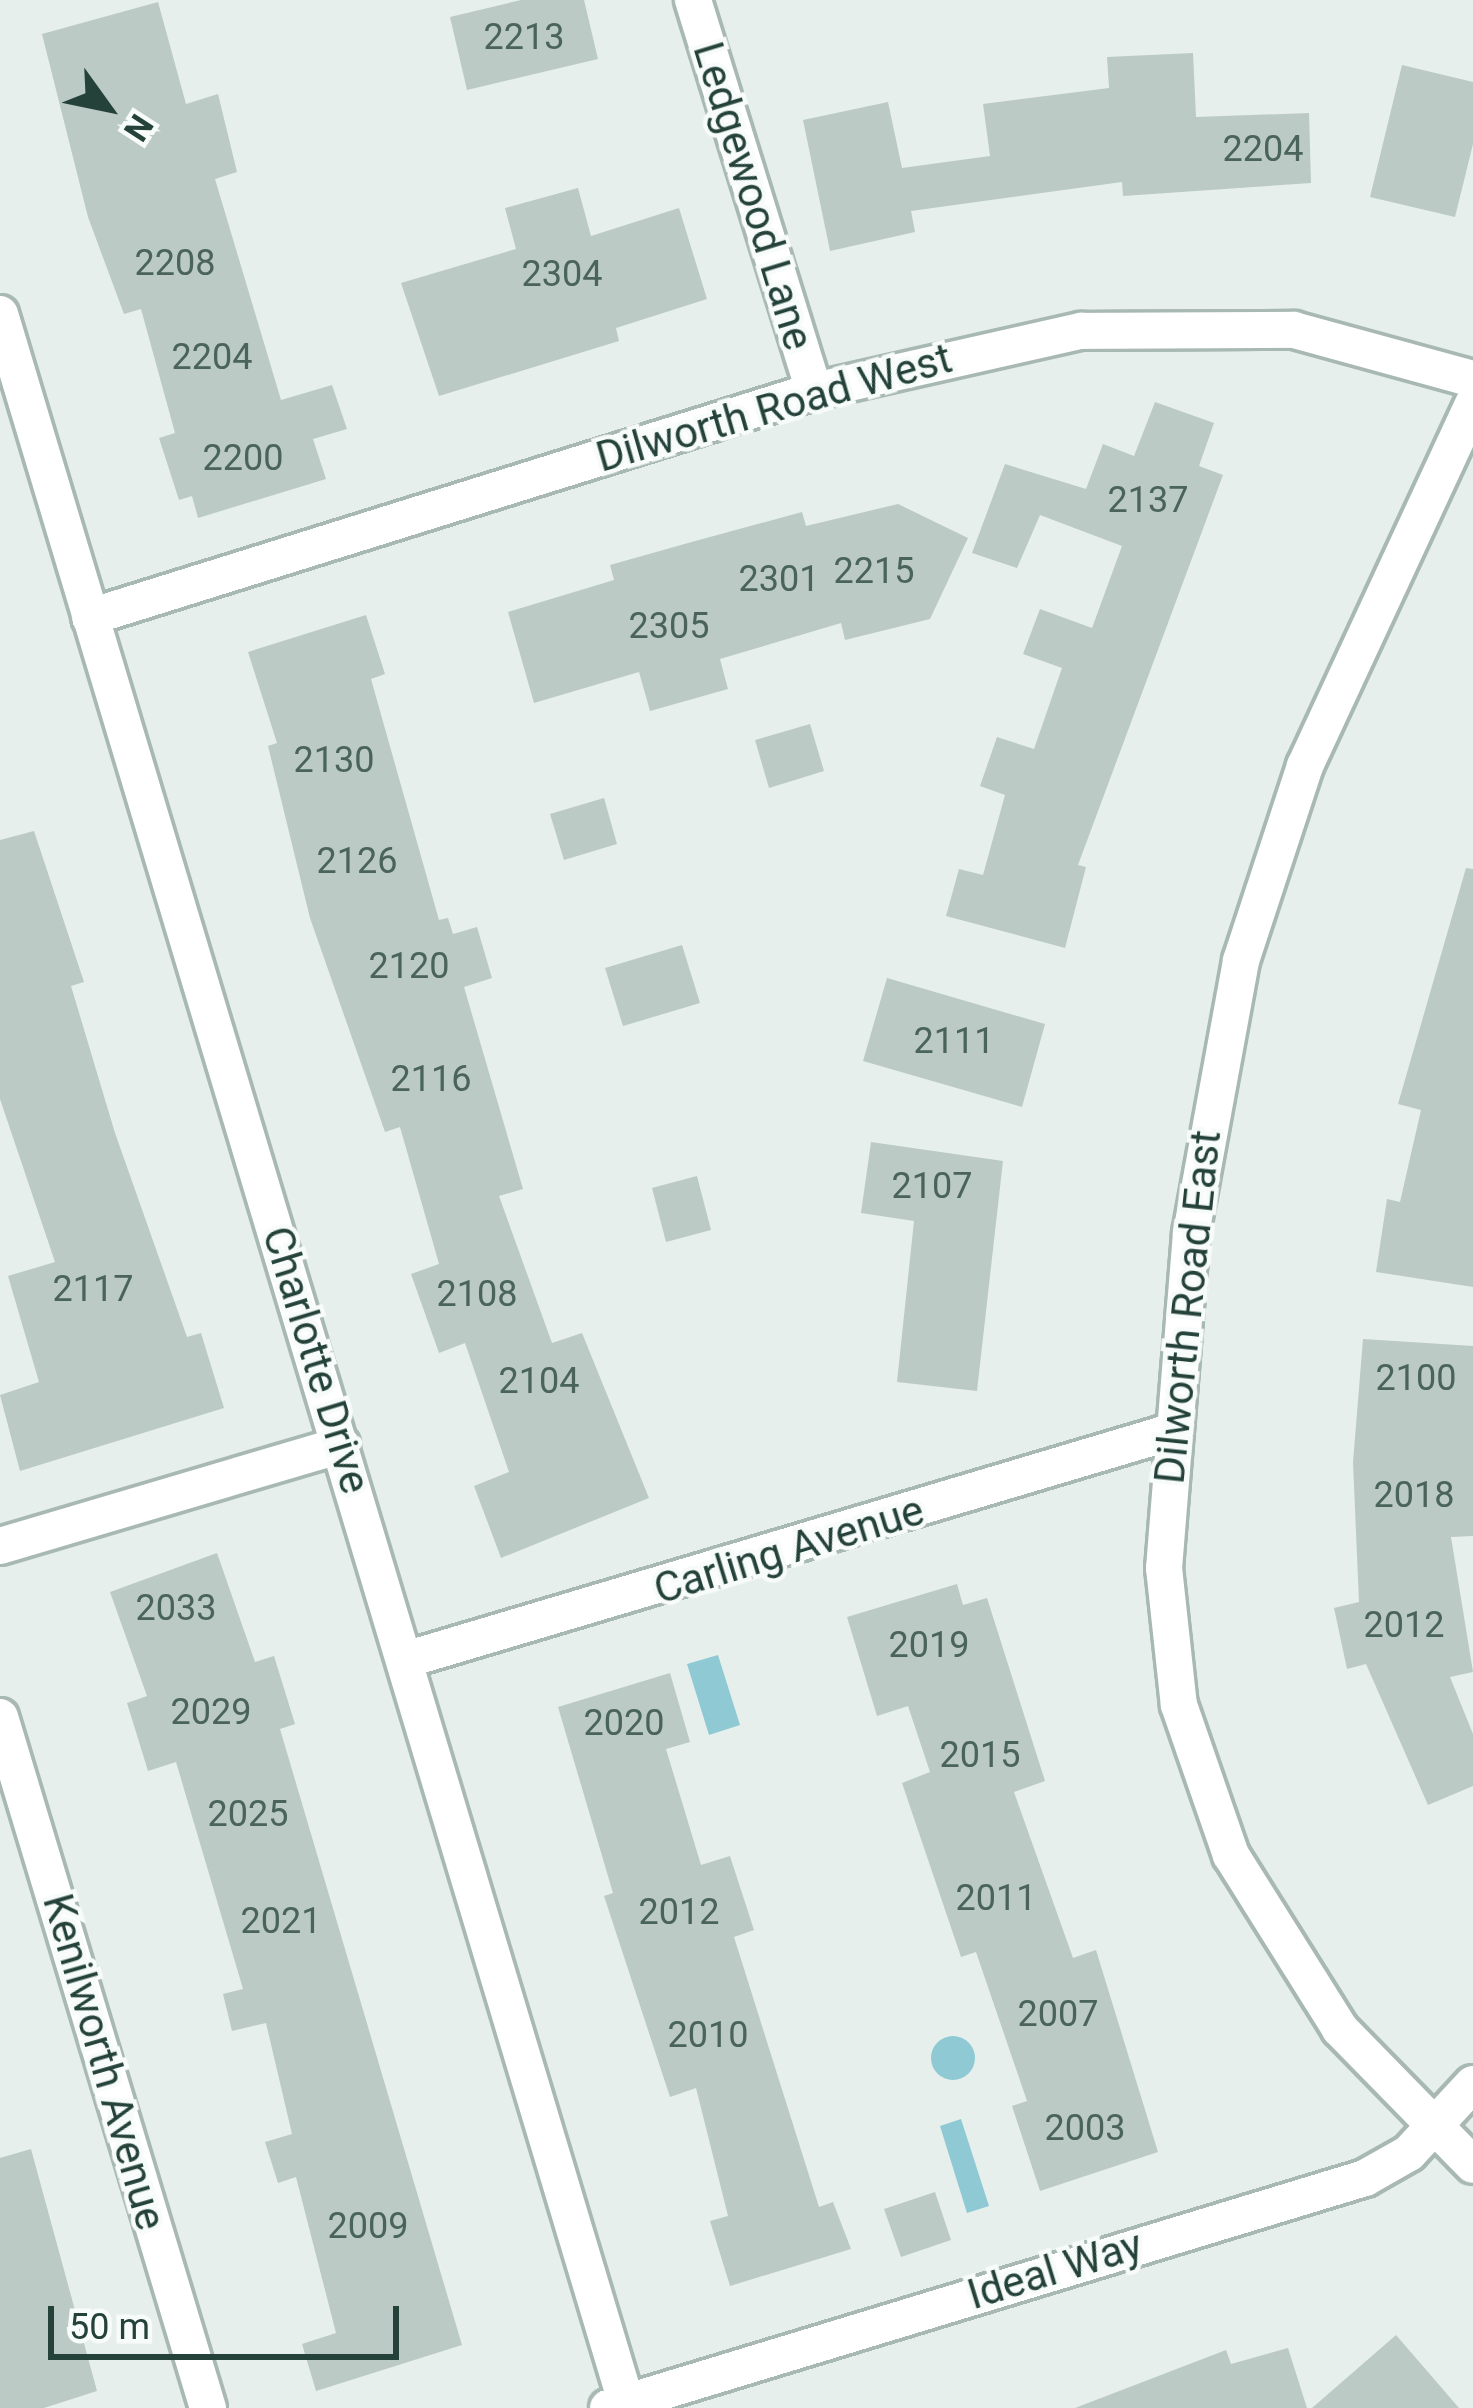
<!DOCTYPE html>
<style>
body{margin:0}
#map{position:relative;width:1473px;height:2408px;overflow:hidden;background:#e6efeb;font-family:Roboto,sans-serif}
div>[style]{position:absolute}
.water>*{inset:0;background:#8ec9d4}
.round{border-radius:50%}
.building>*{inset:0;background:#bbcac4}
.roads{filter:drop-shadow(3px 0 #a8b8b2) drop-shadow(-3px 0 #a8b8b2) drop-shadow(0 3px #a8b8b2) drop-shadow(0 -3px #a8b8b2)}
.street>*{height:36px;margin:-18px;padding:0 18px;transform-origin:18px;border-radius:18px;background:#fff}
.secondary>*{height:36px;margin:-18px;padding:0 18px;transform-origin:18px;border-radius:18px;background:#fff}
span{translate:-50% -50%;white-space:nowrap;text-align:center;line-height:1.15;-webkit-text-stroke:9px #f7fbf9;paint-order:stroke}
.number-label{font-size:36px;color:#4a645c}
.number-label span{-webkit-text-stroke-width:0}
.street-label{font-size:42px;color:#24423a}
.north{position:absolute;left:48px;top:48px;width:120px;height:120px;-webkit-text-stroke:9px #f7fbf9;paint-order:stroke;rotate:123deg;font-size:33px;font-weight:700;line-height:48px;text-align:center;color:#24423a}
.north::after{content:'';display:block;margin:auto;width:42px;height:54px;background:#24423a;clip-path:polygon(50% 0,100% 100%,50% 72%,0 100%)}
.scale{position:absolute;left:48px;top:2306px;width:351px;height:54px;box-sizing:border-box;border:6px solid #24423a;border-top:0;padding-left:15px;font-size:36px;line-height:42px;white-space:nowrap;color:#24423a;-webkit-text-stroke:9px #f7fbf9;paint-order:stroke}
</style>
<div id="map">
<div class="water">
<div style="clip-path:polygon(718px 1655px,740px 1725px,709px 1735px,687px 1664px)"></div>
<div class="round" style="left:931px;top:2036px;width:44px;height:44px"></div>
<div style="clip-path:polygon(961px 2119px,989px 2206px,967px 2213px,940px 2126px)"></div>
</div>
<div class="building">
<div style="clip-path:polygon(521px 0,584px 0,598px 59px,467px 90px,450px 17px)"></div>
<div style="clip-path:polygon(158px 2px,186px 104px,218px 94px,237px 172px,215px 179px,281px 400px,332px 385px,347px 429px,313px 439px,326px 479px,198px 518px,192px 496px,179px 500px,159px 438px,175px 433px,141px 309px,124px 314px,88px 217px,42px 34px)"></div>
<div style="clip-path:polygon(1193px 53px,1196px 117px,1309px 113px,1311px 183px,1123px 196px,1122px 182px,911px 211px,915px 232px,830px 251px,803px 120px,888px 102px,902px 168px,990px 156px,983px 104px,1109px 88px,1107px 57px)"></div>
<div style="clip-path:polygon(1402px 65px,1473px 82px,1473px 144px,1455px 217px,1370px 197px)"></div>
<div style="clip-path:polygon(578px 188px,591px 236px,679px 208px,707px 299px,616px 328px,619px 341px,439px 396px,401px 283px,516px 249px,505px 208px)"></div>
<div style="clip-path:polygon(1155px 402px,1214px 423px,1199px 466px,1223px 475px,1078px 865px,1086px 867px,1065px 948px,946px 916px,959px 869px,983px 875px,1005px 795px,980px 786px,997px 737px,1034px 749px,1062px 668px,1023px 654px,1040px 609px,1092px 628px,1122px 546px,1040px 515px,1017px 568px,972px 553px,1005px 464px,1086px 489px,1103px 444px,1134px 456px)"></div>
<div style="clip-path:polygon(898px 504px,968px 538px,930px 619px,845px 640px,841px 623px,720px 659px,728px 689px,650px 711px,639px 672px,534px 703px,508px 612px,614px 580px,610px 565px,688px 543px,802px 512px,806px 526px)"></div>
<div style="clip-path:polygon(366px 615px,385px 674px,371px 679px,439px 920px,448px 918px,453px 934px,477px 927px,492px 978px,464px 987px,523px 1189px,499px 1196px,552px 1343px,582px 1333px,649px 1498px,501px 1558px,474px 1486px,509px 1472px,465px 1343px,439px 1353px,411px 1274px,439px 1264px,400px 1127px,385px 1132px,310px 918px,268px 746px,277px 743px,248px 652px)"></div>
<div style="clip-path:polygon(810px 724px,824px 771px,769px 788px,755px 740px)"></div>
<div style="clip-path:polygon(604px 798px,617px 844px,564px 860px,550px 814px)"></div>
<div style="clip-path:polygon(34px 831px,84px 982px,71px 986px,115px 1133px,187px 1337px,201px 1333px,224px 1408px,20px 1471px,0 1395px,39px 1382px,8px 1276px,55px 1262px,0 1099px,0 840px)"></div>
<div style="clip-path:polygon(1466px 868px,1473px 869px,1473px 1287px,1376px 1272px,1387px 1199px,1400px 1202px,1421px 1110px,1398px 1104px)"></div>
<div style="clip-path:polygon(682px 945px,700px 1003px,623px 1026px,605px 968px)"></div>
<div style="clip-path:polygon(887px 978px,1045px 1024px,1022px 1107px,863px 1061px)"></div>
<div style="clip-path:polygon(871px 1142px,1003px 1161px,977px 1391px,897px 1382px,914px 1221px,861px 1213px)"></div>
<div style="clip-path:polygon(697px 1176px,711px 1230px,666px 1242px,652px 1188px)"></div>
<div style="clip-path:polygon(1363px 1339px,1473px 1346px,1473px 1536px,1451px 1537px,1473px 1672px,1450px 1677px,1473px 1734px,1473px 1786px,1428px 1805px,1366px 1664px,1347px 1669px,1334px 1608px,1359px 1602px,1353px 1462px)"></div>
<div style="clip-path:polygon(217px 1553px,255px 1662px,274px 1656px,295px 1724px,280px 1729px,462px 2345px,316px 2391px,302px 2344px,336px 2333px,296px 2177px,278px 2183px,265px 2142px,292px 2134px,266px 2023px,232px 2031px,223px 1994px,243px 1989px,176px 1762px,148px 1771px,127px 1703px,147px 1696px,110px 1592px)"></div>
<div style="clip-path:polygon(957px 1584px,963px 1605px,987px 1598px,1045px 1781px,1014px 1792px,1073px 1958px,1096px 1950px,1158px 2152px,1040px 2191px,1012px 2106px,1027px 2101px,976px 1952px,961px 1957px,902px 1783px,930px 1772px,908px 1706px,877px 1716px,847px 1617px)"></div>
<div style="clip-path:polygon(670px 1673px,690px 1742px,666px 1749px,701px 1865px,730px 1856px,754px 1930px,734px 1937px,819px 2207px,833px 2202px,851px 2249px,730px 2286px,710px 2221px,728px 2216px,696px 2088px,670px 2097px,604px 1896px,613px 1893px,558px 1707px)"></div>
<div style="clip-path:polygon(31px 2149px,97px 2391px,44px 2408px,0 2408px,0 2158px)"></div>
<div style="clip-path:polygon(935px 2192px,951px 2240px,901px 2257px,884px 2209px)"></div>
<div style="clip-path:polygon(1396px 2335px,1459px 2408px,1312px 2408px)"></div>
<div style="clip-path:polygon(1288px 2348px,1307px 2408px,1075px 2408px,1226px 2350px,1231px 2364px)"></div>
</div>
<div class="roads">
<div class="street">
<div style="left:693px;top:0;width:409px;rotate:72.8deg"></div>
<div style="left:0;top:314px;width:2186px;rotate:73.31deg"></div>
<div style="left:1473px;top:404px;width:399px;rotate:114.9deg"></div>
<div style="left:1305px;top:766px;width:205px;rotate:108.2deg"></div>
<div style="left:1241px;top:961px;width:277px;rotate:100.4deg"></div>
<div style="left:1191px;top:1233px;width:336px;rotate:94.6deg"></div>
<div style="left:1164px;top:1568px;width:138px;rotate:83.8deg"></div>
<div style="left:1179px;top:1705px;width:159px;rotate:70.9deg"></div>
<div style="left:1231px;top:1855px;width:205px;rotate:57.9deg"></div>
<div style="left:1340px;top:2029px;width:190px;rotate:45.6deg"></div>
<div style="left:90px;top:617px;width:758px;rotate:-17.34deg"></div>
<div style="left:814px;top:391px;width:274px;rotate:-12.7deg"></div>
<div style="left:1081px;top:331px;width:213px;rotate:-0.3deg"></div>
<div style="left:1294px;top:330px;width:186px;rotate:15.3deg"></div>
<div style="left:0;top:1546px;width:356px;rotate:-16.5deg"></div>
<div style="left:405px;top:1660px;width:799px;rotate:-16.58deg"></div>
<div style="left:608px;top:2408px;width:791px;rotate:-16.9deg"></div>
<div style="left:1365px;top:2178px;width:51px;rotate:-29.6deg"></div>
<div style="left:1409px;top:2153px;width:94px;rotate:-47.2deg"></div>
</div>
<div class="secondary">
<div style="left:0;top:1717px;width:722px;rotate:73.25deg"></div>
</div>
</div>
<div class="number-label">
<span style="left:524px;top:38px">2213</span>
<span style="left:1263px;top:150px">2204</span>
<span style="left:175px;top:264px">2208</span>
<span style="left:562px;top:275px">2304</span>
<span style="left:212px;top:358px">2204</span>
<span style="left:243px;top:459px">2200</span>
<span style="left:1148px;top:501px">2137</span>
<span style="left:874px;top:572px">2215</span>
<span style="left:779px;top:580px">2301</span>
<span style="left:669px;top:627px">2305</span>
<span style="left:334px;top:761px">2130</span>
<span style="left:357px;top:862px">2126</span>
<span style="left:409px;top:967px">2120</span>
<span style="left:954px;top:1042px">2111</span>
<span style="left:431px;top:1080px">2116</span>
<span style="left:932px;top:1187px">2107</span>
<span style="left:93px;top:1290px">2117</span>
<span style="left:477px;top:1295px">2108</span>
<span style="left:1416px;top:1379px">2100</span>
<span style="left:539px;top:1382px">2104</span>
<span style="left:1414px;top:1496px">2018</span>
<span style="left:176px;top:1609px">2033</span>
<span style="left:1404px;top:1626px">2012</span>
<span style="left:929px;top:1646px">2019</span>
<span style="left:211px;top:1713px">2029</span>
<span style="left:624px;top:1724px">2020</span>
<span style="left:980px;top:1756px">2015</span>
<span style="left:248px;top:1815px">2025</span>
<span style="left:996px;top:1899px">2011</span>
<span style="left:679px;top:1913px">2012</span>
<span style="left:281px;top:1922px">2021</span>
<span style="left:1058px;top:2015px">2007</span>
<span style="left:708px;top:2036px">2010</span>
<span style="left:1085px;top:2129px">2003</span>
<span style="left:368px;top:2227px">2009</span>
</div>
<div class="street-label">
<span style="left:753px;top:196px;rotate:73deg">Ledgewood Lane</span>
<span style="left:774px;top:408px;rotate:-16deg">Dilworth Road West</span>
<span style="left:1188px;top:1307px;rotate:-84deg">Dilworth Road East</span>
<span style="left:316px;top:1360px;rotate:73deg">Charlotte Drive</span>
<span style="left:789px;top:1550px;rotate:-17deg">Carling Avenue</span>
<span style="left:104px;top:2062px;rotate:74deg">Kenilworth Avenue</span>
<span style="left:1055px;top:2270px;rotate:-17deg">Ideal Way</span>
</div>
<div class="north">N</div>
<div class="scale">50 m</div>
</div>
